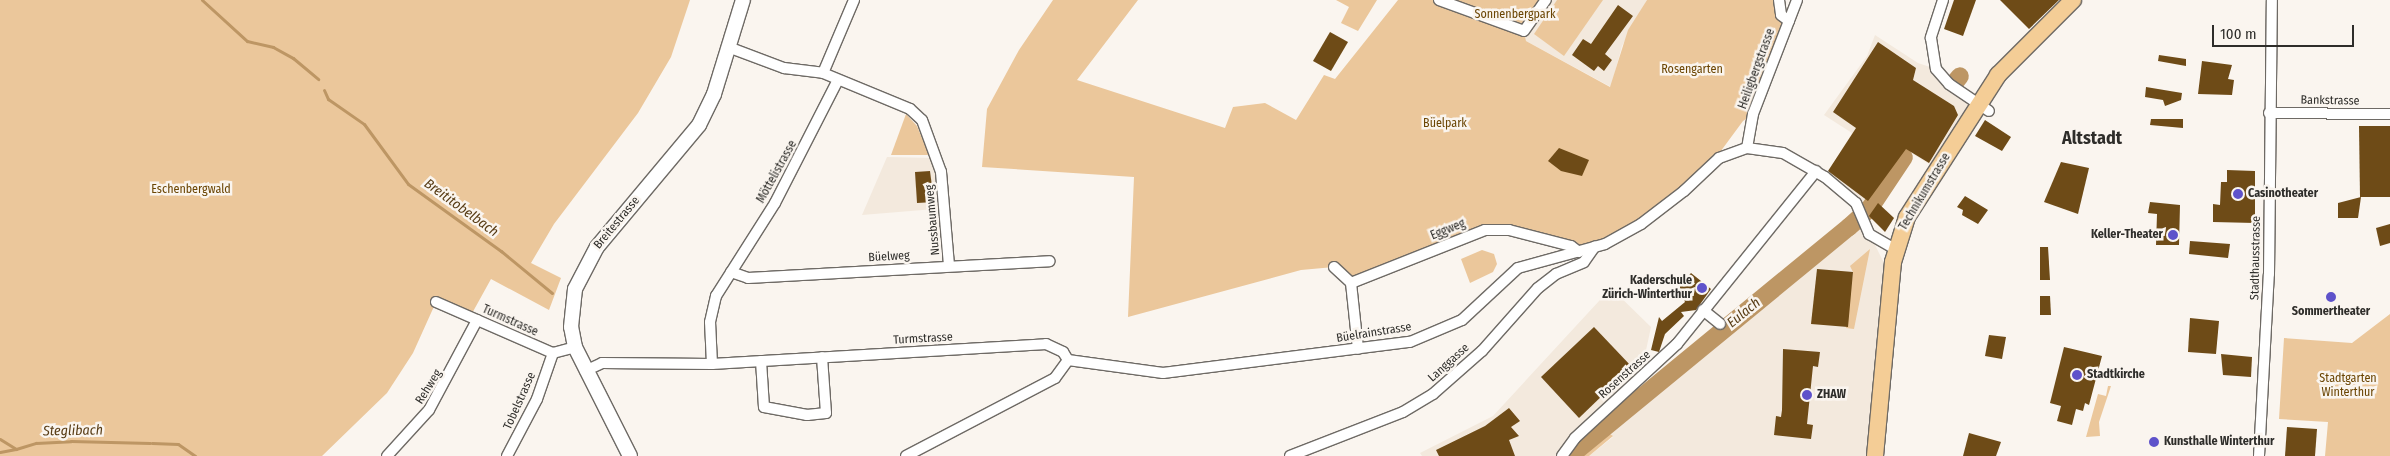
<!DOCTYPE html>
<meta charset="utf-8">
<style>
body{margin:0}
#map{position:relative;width:2390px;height:456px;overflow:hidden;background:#faf5ef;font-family:"Fira Sans Condensed",sans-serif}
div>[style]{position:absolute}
.built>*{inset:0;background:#f3e9dd}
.green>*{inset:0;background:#ebc79b}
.stream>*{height:3px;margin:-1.5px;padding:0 1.5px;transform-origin:1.5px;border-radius:1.5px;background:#bd9664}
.river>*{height:18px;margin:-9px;padding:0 9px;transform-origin:9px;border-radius:9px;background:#bd9664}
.building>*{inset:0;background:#6e4b17}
.roads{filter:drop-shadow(1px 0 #6e6a65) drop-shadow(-1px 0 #6e6a65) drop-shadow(0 1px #6e6a65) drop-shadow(0 -1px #6e6a65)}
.minor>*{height:10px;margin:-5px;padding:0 5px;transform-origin:5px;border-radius:5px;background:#fff}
.secondary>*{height:14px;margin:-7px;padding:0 7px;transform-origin:7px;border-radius:7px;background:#fff}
.primary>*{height:16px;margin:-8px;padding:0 8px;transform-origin:8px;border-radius:8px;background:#f4cd96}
.dots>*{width:14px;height:14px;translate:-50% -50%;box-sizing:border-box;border:2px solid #faf5ef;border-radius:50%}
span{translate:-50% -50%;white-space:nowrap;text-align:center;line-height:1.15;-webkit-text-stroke:5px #faf5ef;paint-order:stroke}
.park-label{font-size:12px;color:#6b4503}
.street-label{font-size:12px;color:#2e2d2a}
.poi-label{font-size:12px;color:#2e2d2a;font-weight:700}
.left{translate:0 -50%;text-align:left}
.right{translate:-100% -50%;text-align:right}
.water-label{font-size:14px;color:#583c15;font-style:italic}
.district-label{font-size:18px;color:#2e2d2a;font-weight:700}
.scale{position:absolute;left:2212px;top:25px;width:142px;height:22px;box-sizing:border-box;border:2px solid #2e2d2a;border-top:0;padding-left:6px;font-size:15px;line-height:18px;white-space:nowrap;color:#2e2d2a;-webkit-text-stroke:4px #faf5ef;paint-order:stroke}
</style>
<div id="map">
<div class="built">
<div style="clip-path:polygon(1546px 0,1647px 0,1622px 46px,1611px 87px,1526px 41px,1524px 31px)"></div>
<div style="clip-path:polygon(1875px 35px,1918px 63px,1936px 69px,1979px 105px,1937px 169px,1908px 151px,1863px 221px,1883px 261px,1893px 262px,1875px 456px,1589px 456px,1613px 437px,1610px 434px,1857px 225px,1860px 212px,1825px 177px,1852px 133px,1824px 115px,1867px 56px)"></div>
<div style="clip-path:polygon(887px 157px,936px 158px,947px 208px,862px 215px)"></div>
<div style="clip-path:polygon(1611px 288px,1651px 327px,1642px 369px,1573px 433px,1558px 456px,1422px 456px,1420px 453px,1493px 416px)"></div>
</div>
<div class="green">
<div style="clip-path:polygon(0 0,690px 0,671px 57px,638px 113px,554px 224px,531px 263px,561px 278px,549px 310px,491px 279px,470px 317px,436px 302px,413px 353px,387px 393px,322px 456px,0 456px)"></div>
<div style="clip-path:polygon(1053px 0,1138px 0,1077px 80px,1225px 128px,1233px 107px,1265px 103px,1296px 120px,1324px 75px,1335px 79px,1398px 0,1546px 0,1524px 31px,1526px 41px,1610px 87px,1628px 30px,1647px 0,1779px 0,1789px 21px,1753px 114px,1743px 121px,1712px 163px,1656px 214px,1579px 252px,1499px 228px,1351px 283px,1334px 267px,1301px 270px,1128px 317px,1134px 177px,982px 167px,987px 109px,1019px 50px)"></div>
<div style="clip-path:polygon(1336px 0,1377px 0,1358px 31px,1341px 23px,1349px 7px)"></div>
<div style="clip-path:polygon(1557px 0,1603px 0,1564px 56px,1534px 34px)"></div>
<div style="clip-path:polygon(906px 114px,917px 126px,929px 155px,891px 155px)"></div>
<div style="clip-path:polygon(1860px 212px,1857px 225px,1610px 434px,1613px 436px,1589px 456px,1559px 456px)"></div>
<div style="clip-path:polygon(1870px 249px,1854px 329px,1846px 328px,1853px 272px,1850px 266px)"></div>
<div style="clip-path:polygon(1482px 250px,1494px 254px,1497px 264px,1493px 272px,1470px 283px,1461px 259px)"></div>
<div style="clip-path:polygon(2390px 314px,2390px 456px,2325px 456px,2328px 422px,2279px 419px,2284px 338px,2352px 343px)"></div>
<div style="clip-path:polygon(2108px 386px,2111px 386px,2099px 422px,2100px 436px,2086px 437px,2098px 394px,2106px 396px)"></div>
</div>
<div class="stream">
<div style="left:202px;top:0;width:61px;rotate:42.3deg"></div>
<div style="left:247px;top:41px;width:27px;rotate:13deg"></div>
<div style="left:273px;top:47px;width:23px;rotate:29deg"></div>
<div style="left:293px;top:58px;width:33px;rotate:40deg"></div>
<div style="left:324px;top:90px;width:10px;rotate:66deg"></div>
<div style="left:328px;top:99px;width:44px;rotate:34.8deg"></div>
<div style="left:364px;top:124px;width:74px;rotate:53.7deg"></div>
<div style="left:408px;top:184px;width:115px;rotate:35.8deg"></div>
<div style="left:501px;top:251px;width:66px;rotate:39.5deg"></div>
<div style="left:0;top:439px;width:19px;rotate:32deg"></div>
<div style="left:16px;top:449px;width:21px;rotate:-17deg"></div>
<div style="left:36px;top:443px;width:35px;rotate:-3deg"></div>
<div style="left:71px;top:441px;width:79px;rotate:1.5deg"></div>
<div style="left:152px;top:443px;width:26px;rotate:2deg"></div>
<div style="left:178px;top:444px;width:21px;rotate:35deg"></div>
<div style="left:0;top:452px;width:16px;rotate:-11deg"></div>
</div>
<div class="river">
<div style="left:1956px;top:81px;width:6px;rotate:-51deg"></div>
<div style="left:1570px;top:456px;width:361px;rotate:-39.4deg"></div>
<div style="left:1849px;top:227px;width:28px;rotate:-42deg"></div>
<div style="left:1870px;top:208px;width:61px;rotate:-56.3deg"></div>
</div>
<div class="building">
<div style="clip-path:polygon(1954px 0,1976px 0,1963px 36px,1944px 29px)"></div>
<div style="clip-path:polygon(2000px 0,2059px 0,2029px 29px)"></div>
<div style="clip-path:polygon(1618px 5px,1633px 16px,1605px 54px,1612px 60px,1604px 71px,1598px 66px,1594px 71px,1572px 55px,1583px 39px,1591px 44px)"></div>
<div style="clip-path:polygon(1330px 32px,1348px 42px,1331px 71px,1313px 61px)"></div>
<div style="clip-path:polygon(1878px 42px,1916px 68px,1913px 80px,1954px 106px,1958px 115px,1929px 163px,1906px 149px,1868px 201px,1828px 171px,1856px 128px,1833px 112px)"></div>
<div style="clip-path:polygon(2159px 55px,2186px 59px,2186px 66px,2158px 61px)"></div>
<div style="clip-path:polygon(2202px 61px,2232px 65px,2228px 79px,2234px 80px,2232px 95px,2198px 94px)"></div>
<div style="clip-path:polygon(2146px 87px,2182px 93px,2181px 100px,2165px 106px,2163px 100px,2145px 97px)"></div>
<div style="clip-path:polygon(2151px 119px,2183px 119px,2183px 128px,2150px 125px)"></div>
<div style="clip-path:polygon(1985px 120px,2011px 137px,2002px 151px,1975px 136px)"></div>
<div style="clip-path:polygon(2359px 126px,2390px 126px,2390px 197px,2360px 197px)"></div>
<div style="clip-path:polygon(1559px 148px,1589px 160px,1582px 176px,1561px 171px,1548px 161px)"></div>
<div style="clip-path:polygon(2061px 162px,2089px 168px,2078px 214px,2044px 202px)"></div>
<div style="clip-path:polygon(2227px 170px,2255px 171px,2255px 223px,2213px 222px,2213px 204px,2220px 205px,2221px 182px,2227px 182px)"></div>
<div style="clip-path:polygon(930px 171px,934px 202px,917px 203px,915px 172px)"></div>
<div style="clip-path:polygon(1965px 196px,1988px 210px,1978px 224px,1962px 215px,1963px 210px,1957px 207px)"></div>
<div style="clip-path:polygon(2361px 197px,2358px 218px,2338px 218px,2338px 203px)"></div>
<div style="clip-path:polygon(2150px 202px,2180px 205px,2179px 245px,2156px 245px,2157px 214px,2148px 213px)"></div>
<div style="clip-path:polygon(1878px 203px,1894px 218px,1885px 232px,1869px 216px)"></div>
<div style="clip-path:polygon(2390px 224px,2390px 243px,2380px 246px,2376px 228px)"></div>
<div style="clip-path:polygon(2190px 241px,2230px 244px,2228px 258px,2189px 254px)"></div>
<div style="clip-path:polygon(2040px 247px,2048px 247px,2050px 280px,2040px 280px)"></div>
<div style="clip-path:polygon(1817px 269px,1853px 272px,1848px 327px,1811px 324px)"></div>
<div style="clip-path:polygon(1691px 273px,1711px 289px,1696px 310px,1681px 312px,1684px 316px,1665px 334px,1659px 352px,1651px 350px,1659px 317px,1662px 321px,1685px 302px,1678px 287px)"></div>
<div style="clip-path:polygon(2040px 296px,2050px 296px,2051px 315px,2040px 315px)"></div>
<div style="clip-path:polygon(2190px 318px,2219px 321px,2216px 354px,2188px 352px)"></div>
<div style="clip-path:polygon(1594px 327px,1632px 367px,1579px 418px,1541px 377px)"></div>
<div style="clip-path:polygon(1989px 335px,2006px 337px,2002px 359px,1985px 356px)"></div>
<div style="clip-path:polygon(2064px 347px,2102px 356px,2089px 405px,2085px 403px,2083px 411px,2076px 409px,2072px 425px,2057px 421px,2061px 406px,2050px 403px)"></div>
<div style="clip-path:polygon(1783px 349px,1820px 352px,1818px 367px,1813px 366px,1807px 424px,1813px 425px,1811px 439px,1774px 435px,1776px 416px,1781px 417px,1782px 410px)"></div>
<div style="clip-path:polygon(2221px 354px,2252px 357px,2251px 377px,2223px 375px)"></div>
<div style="clip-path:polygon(1509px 408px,1520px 421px,1511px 427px,1519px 436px,1509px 440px,1515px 456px,1439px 456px,1436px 450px,1485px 426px)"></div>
<div style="clip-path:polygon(2287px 427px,2317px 429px,2315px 456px,2285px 456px)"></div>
<div style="clip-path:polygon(1969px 433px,2001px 442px,1996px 456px,1963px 456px)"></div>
<div style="clip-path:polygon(2181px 438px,2212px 438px,2211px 447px,2181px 447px)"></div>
</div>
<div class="roads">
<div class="minor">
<div style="left:854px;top:0;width:79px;rotate:113deg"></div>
<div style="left:823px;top:73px;width:94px;rotate:22.5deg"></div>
<div style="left:910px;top:109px;width:16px;rotate:43deg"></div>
<div style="left:922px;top:120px;width:55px;rotate:69.9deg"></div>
<div style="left:941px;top:172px;width:94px;rotate:85.1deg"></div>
<div style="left:1439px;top:0;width:90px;rotate:20deg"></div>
<div style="left:1524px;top:31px;width:38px;rotate:-55deg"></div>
<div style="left:1779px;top:0;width:15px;rotate:82deg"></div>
<div style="left:1781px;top:15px;width:10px;rotate:37deg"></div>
<div style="left:1943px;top:0;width:40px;rotate:108deg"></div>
<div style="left:1931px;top:38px;width:31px;rotate:81deg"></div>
<div style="left:1936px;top:69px;width:20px;rotate:49deg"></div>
<div style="left:1949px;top:84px;width:48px;rotate:34deg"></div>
<div style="left:728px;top:47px;width:60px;rotate:20.6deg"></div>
<div style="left:784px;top:68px;width:39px;rotate:7deg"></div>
<div style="left:2269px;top:113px;width:121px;rotate:0.5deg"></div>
<div style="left:1747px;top:148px;width:35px;rotate:-80deg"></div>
<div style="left:1753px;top:114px;width:122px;rotate:-68.9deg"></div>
<div style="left:1334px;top:267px;width:23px;rotate:43deg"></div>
<div style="left:731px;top:272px;width:18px;rotate:19deg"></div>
<div style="left:748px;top:278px;width:302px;rotate:-3.2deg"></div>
<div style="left:1351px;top:283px;width:144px;rotate:-21.6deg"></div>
<div style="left:1485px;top:230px;width:24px"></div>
<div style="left:1509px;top:230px;width:64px;rotate:14.5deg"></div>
<div style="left:1571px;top:246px;width:10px;rotate:37deg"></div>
<div style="left:1351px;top:283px;width:66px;rotate:83.9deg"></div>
<div style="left:436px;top:302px;width:128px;rotate:23.6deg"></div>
<div style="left:553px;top:353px;width:23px;rotate:-15deg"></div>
<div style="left:1703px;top:310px;width:22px;rotate:39deg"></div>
<div style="left:1068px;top:360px;width:96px;rotate:7.8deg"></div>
<div style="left:1163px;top:373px;width:249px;rotate:-7.2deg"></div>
<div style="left:1410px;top:342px;width:56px;rotate:-22.9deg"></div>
<div style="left:1462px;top:320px;width:76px;rotate:-42.9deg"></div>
<div style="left:1518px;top:268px;width:90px;rotate:-15.4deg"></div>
<div style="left:1605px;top:244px;width:41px;rotate:-29.1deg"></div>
<div style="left:1641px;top:224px;width:54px;rotate:-37.5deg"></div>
<div style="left:1684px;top:191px;width:48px;rotate:-43.3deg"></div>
<div style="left:1719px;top:158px;width:30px;rotate:-20deg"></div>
<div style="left:1747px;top:148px;width:36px;rotate:8deg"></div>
<div style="left:1783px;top:153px;width:48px;rotate:29.7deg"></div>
<div style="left:1825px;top:177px;width:40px;rotate:40deg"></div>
<div style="left:1856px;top:203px;width:34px;rotate:67deg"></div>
<div style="left:1869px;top:234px;width:30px;rotate:30deg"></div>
<div style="left:761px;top:361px;width:46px;rotate:86.3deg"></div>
<div style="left:764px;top:407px;width:44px;rotate:10.5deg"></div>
<div style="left:807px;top:415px;width:19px;rotate:-6deg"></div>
<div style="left:826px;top:413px;width:56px;rotate:-94.1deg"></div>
<div style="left:712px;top:364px;width:42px;rotate:-92.7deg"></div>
<div style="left:710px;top:322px;width:27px;rotate:-77deg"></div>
<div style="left:716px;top:296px;width:110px;rotate:-57.6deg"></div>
<div style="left:775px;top:203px;width:138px;rotate:-62.9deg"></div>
<div style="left:585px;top:371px;width:19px;rotate:-25deg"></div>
<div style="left:602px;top:363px;width:110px;rotate:0.5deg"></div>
<div style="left:712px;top:364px;width:335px;rotate:-3.4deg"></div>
<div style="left:1046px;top:344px;width:19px;rotate:25deg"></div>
<div style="left:1063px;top:352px;width:9px;rotate:58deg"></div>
<div style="left:387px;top:456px;width:62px;rotate:-47.6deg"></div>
<div style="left:429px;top:410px;width:102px;rotate:-61.9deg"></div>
<div style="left:507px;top:456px;width:64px;rotate:-62.2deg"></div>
<div style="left:537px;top:399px;width:49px;rotate:-70.8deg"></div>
<div style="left:906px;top:456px;width:168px;rotate:-27.6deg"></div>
<div style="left:1055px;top:378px;width:22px;rotate:-54deg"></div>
<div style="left:1290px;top:456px;width:121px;rotate:-21.3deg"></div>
<div style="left:1403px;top:412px;width:35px;rotate:-31deg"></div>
<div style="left:1433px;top:394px;width:65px;rotate:-41.3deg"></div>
<div style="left:1482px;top:351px;width:84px;rotate:-48.4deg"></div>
<div style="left:1538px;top:288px;width:23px;rotate:-38deg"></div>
<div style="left:1556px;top:274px;width:30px;rotate:-23deg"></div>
<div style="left:1584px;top:262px;width:19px;rotate:-55deg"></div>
<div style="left:1562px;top:456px;width:22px;rotate:-54deg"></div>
<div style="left:1575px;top:438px;width:139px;rotate:-42.7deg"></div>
<div style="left:1677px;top:344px;width:222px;rotate:-51.2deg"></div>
<div style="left:2259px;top:456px;width:182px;rotate:-86.9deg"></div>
<div style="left:2269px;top:274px;width:274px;rotate:-89.4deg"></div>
</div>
<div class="secondary">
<div style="left:630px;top:456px;width:122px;rotate:-116.8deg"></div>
<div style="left:575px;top:347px;width:20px;rotate:-101deg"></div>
<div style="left:571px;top:327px;width:38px;rotate:-84deg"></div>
<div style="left:575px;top:289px;width:47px;rotate:-62.4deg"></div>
<div style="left:597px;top:247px;width:159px;rotate:-50.1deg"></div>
<div style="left:699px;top:125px;width:34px;rotate:-64deg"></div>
<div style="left:714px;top:94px;width:98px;rotate:-72.9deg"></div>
</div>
<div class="primary">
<div style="left:1875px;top:456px;width:195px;rotate:-84.7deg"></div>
<div style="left:1893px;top:262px;width:47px;rotate:-72.7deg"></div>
<div style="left:1907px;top:217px;width:169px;rotate:-57.3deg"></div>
<div style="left:1998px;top:75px;width:106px;rotate:-45deg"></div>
</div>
</div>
<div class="dots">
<div style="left:2238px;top:194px;background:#5e52ca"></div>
<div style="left:2173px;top:235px;background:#5e52ca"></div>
<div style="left:1702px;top:288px;background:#5e52ca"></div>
<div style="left:2331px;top:297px;background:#5e52ca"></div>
<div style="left:2077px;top:375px;background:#5e52ca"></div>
<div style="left:1807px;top:395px;background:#5e52ca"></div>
<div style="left:2154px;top:442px;background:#5e52ca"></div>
</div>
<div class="park-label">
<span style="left:1515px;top:15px">Sonnenbergpark</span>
<span style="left:1692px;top:70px">Rosengarten</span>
<span style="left:1445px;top:124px">Büelpark</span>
<span style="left:191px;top:190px">Eschenbergwald</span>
<span style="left:2348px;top:386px">Stadtgarten<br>Winterthur</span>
</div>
<div class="street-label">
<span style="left:1757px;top:69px;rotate:-70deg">Heiligbergstrasse</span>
<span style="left:2330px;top:101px;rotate:1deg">Bankstrasse</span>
<span style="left:777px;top:172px;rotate:-61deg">Möttelistrasse</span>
<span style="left:1925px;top:192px;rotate:-59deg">Technikumstrasse</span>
<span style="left:933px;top:220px;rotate:-95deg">Nussbaumweg</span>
<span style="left:617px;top:223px;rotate:-50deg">Breitestrasse</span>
<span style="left:1448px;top:230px;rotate:-22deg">Eggweg</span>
<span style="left:889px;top:257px;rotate:-3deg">Büelweg</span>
<span style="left:2256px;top:258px;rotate:-89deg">Stadthausstrasse</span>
<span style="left:510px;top:321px;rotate:24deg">Turmstrasse</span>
<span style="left:1374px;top:333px;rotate:-9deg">Büelrainstrasse</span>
<span style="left:923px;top:339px;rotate:-3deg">Turmstrasse</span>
<span style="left:1449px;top:363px;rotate:-42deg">Langgasse</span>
<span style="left:1625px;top:375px;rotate:-42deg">Rosenstrasse</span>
<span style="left:429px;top:387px;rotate:-58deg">Rehweg</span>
<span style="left:520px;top:401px;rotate:-66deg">Tobelstrasse</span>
</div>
<div class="poi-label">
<span class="left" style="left:2248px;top:194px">Casinotheater</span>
<span class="right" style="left:2163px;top:235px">Keller-Theater</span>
<span class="right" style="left:1692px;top:288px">Kaderschule<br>Zürich-Winterthur</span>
<span style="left:2331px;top:312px">Sommertheater</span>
<span class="left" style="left:2087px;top:375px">Stadtkirche</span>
<span class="left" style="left:1817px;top:395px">ZHAW</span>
<span class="left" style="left:2164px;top:442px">Kunsthalle Winterthur</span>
</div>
<div class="water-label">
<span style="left:461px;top:208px;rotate:36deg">Breititobelbach</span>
<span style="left:1744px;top:313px;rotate:-39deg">Eulach</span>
<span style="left:73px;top:431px;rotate:-1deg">Steglibach</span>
</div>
<div class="district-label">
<span style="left:2092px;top:138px">Altstadt</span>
</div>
<div class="scale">100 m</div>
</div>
